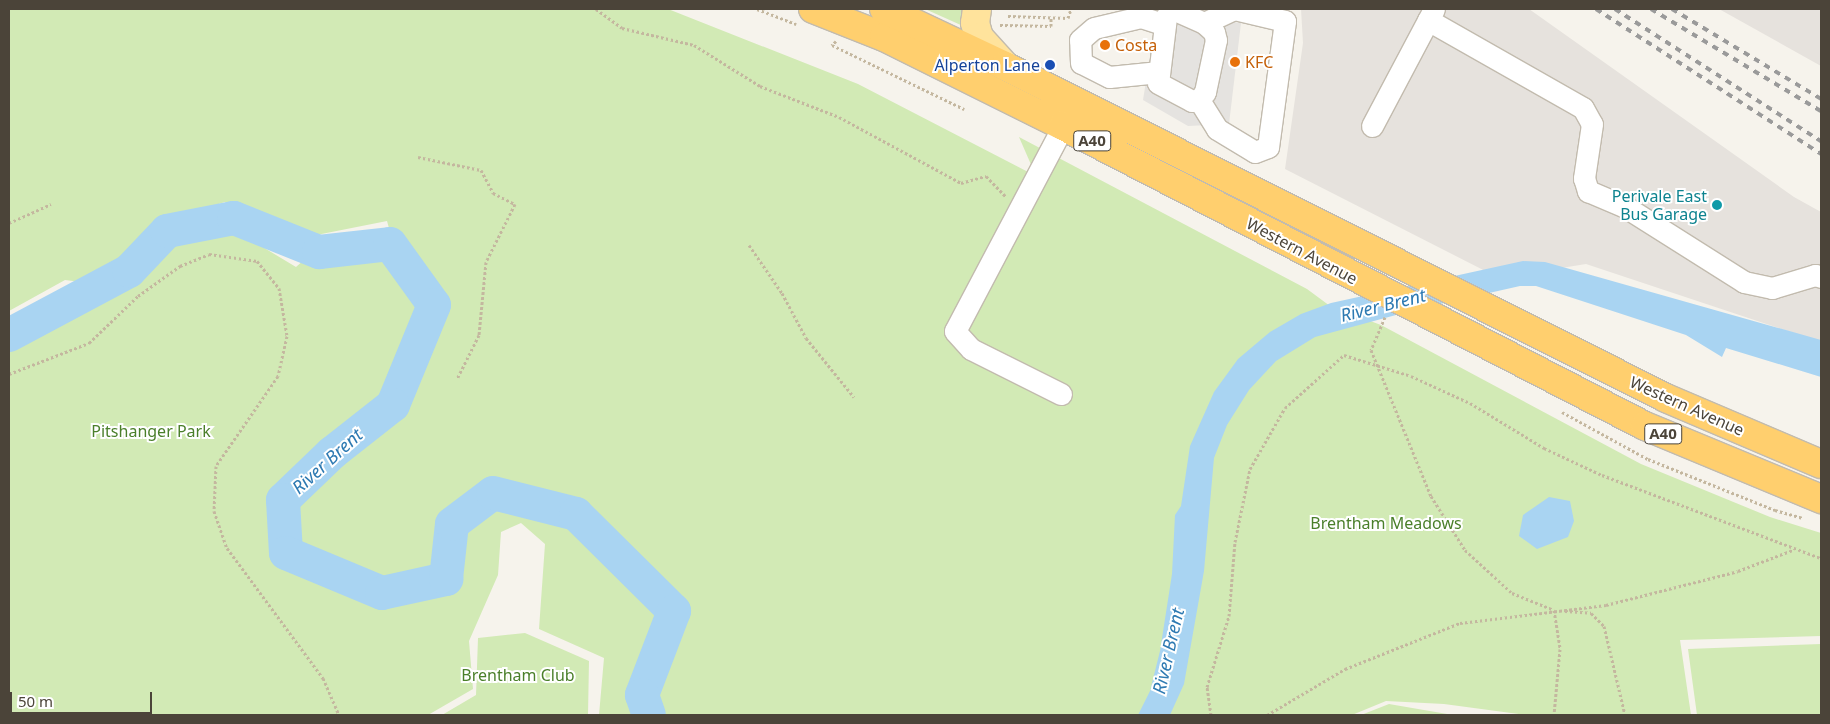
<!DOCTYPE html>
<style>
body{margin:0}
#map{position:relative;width:1830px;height:724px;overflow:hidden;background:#f6f3ec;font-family:"Noto Sans",sans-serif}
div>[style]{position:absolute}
.industrial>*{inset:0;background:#e6e2dd}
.green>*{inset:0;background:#d2eab5}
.parking>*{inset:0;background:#e5e3e0}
.water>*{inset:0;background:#a9d4f2}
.river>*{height:34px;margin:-17px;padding:0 17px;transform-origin:17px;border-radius:17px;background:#a9d4f2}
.path>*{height:3px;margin-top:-1.5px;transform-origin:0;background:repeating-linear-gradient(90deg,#c4b79f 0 2.5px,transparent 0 5px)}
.roads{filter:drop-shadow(1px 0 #c2bbae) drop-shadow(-1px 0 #c2bbae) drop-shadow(0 1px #c2bbae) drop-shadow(0 -1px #c2bbae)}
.minor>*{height:21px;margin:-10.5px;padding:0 10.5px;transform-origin:10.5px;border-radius:10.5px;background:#fff}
.major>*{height:28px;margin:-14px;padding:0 14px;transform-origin:14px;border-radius:14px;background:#ffe39c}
.highway>*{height:28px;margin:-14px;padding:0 14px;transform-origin:14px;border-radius:14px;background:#ffcf6e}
.rail>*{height:4px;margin-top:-2px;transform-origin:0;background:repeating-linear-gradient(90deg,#9a9a9a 0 6px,transparent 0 12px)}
.dots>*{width:14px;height:14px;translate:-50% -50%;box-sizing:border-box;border:2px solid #fff;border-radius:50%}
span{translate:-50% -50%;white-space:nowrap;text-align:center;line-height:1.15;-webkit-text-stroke:4px #fff;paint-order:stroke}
.shield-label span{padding:1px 4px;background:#fff;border:1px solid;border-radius:4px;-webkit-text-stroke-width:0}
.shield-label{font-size:15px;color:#4b4439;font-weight:700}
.food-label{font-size:16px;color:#c56008}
.left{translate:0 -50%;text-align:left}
.transit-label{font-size:16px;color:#164399}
.right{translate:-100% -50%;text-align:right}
.culture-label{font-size:16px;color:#0d838f}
.street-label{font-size:16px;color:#4b4439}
.park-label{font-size:16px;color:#4a7f2a}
.water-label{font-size:18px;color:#2e7ab2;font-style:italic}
.frame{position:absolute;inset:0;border:10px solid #4b4439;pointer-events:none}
.scale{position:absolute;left:10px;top:692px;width:142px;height:22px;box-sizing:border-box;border:2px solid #4b4439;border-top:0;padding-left:6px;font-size:15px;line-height:18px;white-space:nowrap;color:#4b4439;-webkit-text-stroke:4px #fff;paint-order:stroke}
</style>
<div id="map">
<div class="industrial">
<div style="clip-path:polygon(1301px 9px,1529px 9px,1794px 197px,1821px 212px,1821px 342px,1586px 264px,1499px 278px,1285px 169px,1303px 43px)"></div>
<div style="clip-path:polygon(1719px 9px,1821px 9px,1821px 66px)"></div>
</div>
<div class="green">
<div style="clip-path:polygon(evenodd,9px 9px,668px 9px,858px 84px,1036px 176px,1019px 137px,1307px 289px,1330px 306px,1381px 325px,1641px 464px,1770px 517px,1821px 533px,1821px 636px,1680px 640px,1691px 715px,1526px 715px,1444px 704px,1386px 701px,1352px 715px,599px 715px,604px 658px,539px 629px,545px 544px,521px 523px,501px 532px,498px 575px,469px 641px,473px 689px,428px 715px,9px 715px,9px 343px,135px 279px,174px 241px,233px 229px,258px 243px,225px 202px,167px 220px,132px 261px,89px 283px,65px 280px,9px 311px,9px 9px,387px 221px,392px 239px,385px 233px,322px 244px,296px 267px,261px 246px,387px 221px)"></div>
<div style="clip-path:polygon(925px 9px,971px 9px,963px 26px)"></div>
<div style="clip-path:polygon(525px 633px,589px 661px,588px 715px,442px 715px,476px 695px,478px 638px)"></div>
<div style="clip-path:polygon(1821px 644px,1821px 715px,1697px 715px,1688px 649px)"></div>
<div style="clip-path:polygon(1389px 704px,1453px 715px,1361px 715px)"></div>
</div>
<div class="parking">
<div style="clip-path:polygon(1157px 13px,1241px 23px,1229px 124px,1188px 126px,1143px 100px)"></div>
</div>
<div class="water">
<div style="clip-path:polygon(1523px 261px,1545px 262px,1821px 340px,1821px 377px,1726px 348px,1722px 357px,1686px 335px,1536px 286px,1520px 286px,1418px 309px,1315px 337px,1276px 361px,1249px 390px,1227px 425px,1214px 458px,1204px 571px,1184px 684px,1170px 715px,1138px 715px,1150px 691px,1160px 651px,1172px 574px,1175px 515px,1181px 506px,1190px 446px,1214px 392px,1238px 359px,1270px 332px,1301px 314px,1331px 303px)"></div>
<div style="clip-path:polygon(1549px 497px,1570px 501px,1574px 521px,1568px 537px,1537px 549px,1519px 536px,1523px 515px)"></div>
</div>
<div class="river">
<div style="left:9px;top:335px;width:136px;rotate:-28.1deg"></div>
<div style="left:129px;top:271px;width:55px;rotate:-46.5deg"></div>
<div style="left:167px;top:231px;width:68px;rotate:-11deg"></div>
<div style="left:234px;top:218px;width:92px;rotate:21.8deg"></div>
<div style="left:319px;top:252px;width:71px;rotate:-6.4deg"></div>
<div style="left:390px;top:244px;width:75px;rotate:54.2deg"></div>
<div style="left:434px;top:305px;width:108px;rotate:112.3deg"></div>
<div style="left:393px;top:405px;width:78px;rotate:141.8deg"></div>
<div style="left:332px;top:453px;width:68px;rotate:136.2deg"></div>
<div style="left:283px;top:500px;width:53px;rotate:86.8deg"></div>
<div style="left:286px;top:553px;width:104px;rotate:22.6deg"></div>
<div style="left:382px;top:593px;width:66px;rotate:-12.3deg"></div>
<div style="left:446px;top:579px;width:55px;rotate:-83.8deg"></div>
<div style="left:452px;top:524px;width:51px;rotate:-37.1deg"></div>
<div style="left:493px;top:493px;width:86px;rotate:14.2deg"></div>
<div style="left:576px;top:514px;width:138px;rotate:44.7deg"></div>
<div style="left:674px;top:611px;width:90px;rotate:110.9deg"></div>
<div style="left:642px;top:695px;width:21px;rotate:71deg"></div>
</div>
<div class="path">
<div style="left:596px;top:9px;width:32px;rotate:36deg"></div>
<div style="left:622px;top:28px;width:74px;rotate:13.3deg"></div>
<div style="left:694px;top:45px;width:78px;rotate:31.8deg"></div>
<div style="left:760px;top:86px;width:85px;rotate:21.4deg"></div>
<div style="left:839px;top:117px;width:139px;rotate:28.4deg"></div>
<div style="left:961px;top:183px;width:26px;rotate:-16deg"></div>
<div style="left:986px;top:176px;width:28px;rotate:46deg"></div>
<div style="left:757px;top:9px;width:42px;rotate:21deg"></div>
<div style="left:1008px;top:16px;width:60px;rotate:1.9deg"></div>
<div style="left:1068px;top:18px;width:9px;rotate:-72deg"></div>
<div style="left:1000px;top:25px;width:51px;rotate:1.1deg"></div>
<div style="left:1051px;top:26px;width:8px;rotate:-90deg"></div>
<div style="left:836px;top:41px;width:6px;rotate:135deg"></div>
<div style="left:832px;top:45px;width:147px;rotate:25.9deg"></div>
<div style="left:418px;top:157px;width:64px;rotate:11.7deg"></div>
<div style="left:481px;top:170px;width:26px;rotate:62deg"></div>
<div style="left:493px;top:193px;width:25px;rotate:27deg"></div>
<div style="left:515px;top:204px;width:65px;rotate:116.6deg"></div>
<div style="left:486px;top:262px;width:73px;rotate:95.5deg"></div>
<div style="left:479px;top:335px;width:49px;rotate:116.6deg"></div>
<div style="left:9px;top:223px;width:46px;rotate:-24.3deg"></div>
<div style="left:749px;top:245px;width:58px;rotate:55.5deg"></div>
<div style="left:782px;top:293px;width:51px;rotate:61.9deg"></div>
<div style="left:806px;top:338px;width:76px;rotate:50.9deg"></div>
<div style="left:1385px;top:317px;width:36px;rotate:113deg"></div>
<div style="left:1371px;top:350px;width:158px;rotate:67.7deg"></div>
<div style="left:1431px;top:496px;width:64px;rotate:57.8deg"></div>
<div style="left:1465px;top:550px;width:64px;rotate:42.5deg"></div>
<div style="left:1512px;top:593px;width:45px;rotate:22deg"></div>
<div style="left:9px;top:374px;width:86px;rotate:-21.2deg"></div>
<div style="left:89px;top:343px;width:68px;rotate:-43.8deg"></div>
<div style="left:138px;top:296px;width:52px;rotate:-35.5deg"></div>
<div style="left:180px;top:266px;width:31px;rotate:-22deg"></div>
<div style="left:209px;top:254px;width:49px;rotate:8.3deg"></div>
<div style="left:257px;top:261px;width:35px;rotate:51deg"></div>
<div style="left:279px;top:288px;width:49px;rotate:80.5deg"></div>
<div style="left:287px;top:336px;width:41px;rotate:102.7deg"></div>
<div style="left:278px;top:376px;width:109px;rotate:124.6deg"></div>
<div style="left:216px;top:466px;width:45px;rotate:92.5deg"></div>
<div style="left:214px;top:511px;width:39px;rotate:71deg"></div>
<div style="left:227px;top:548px;width:162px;rotate:53.6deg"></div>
<div style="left:323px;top:678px;width:40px;rotate:66.6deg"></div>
<div style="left:1562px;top:412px;width:98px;rotate:28.7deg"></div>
<div style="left:1648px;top:459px;width:137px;rotate:21.9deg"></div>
<div style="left:1775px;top:510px;width:29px;rotate:16deg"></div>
<div style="left:1554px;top:610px;width:39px;rotate:81deg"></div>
<div style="left:1560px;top:649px;width:66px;rotate:95.2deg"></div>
<div style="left:1565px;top:611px;width:26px;rotate:4deg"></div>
<div style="left:1591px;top:613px;width:18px;rotate:45deg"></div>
<div style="left:1604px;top:626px;width:91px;rotate:76.7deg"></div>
<div style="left:1211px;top:715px;width:28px;rotate:-98deg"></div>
<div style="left:1207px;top:687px;width:74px;rotate:-72.8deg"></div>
<div style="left:1229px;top:616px;width:74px;rotate:-85.4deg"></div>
<div style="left:1235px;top:542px;width:75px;rotate:-78.4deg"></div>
<div style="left:1250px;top:469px;width:70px;rotate:-60.2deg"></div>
<div style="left:1285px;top:408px;width:79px;rotate:-41.9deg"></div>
<div style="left:1344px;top:355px;width:70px;rotate:17.4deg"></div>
<div style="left:1411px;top:376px;width:65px;rotate:24.6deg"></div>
<div style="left:1470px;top:403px;width:87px;rotate:31.3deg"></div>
<div style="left:1544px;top:448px;width:64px;rotate:25deg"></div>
<div style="left:1602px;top:475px;width:234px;rotate:20.8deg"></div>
<div style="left:1267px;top:715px;width:91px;rotate:-30.5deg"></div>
<div style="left:1345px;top:669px;width:124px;rotate:-21.8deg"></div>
<div style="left:1460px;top:623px;width:147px;rotate:-7deg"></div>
<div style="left:1606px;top:605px;width:136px;rotate:-14.4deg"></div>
<div style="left:1738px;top:571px;width:59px;rotate:-20.9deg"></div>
</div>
<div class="roads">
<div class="minor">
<div style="left:1172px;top:9px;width:10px;rotate:127deg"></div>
<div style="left:1166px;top:17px;width:66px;rotate:96.9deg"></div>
<div style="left:1158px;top:83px;width:38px;rotate:28deg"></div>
<div style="left:1192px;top:101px;width:7px;rotate:-8deg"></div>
<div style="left:1199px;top:100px;width:10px;rotate:-53deg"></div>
<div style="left:1205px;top:92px;width:53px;rotate:-78.1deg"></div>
<div style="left:1216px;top:40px;width:8px;rotate:-104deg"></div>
<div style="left:1214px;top:32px;width:13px;rotate:-138deg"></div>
<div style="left:1204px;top:23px;width:34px;rotate:-156deg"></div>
<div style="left:1428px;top:20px;width:178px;rotate:29.6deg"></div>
<div style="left:1583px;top:108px;width:18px;rotate:61deg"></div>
<div style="left:1592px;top:124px;width:55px;rotate:98.4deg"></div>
<div style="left:1584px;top:178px;width:14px;rotate:73deg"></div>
<div style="left:1588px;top:191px;width:39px;rotate:23deg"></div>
<div style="left:1624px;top:206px;width:142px;rotate:32.3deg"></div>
<div style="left:1744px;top:282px;width:29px;rotate:12deg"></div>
<div style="left:1772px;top:288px;width:45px;rotate:-16.8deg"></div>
<div style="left:1815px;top:275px;width:6px;rotate:18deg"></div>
<div style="left:1159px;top:72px;width:50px;rotate:174.3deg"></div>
<div style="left:1109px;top:77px;width:31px;rotate:-153deg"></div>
<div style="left:1081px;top:63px;width:23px;rotate:-92deg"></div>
<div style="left:1080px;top:40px;width:18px;rotate:-41deg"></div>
<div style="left:1094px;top:28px;width:48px;rotate:-13.2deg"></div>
<div style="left:1141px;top:17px;width:25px;rotate:18deg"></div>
<div style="left:1199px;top:100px;width:34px;rotate:58deg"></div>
<div style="left:1217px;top:129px;width:44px;rotate:31.2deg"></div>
<div style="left:1255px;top:152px;width:14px;rotate:-21deg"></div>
<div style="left:1268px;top:147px;width:127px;rotate:-82.3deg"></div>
<div style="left:1285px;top:21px;width:52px;rotate:-166.8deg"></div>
<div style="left:1234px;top:9px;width:33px;rotate:155deg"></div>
<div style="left:1372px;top:126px;width:132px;rotate:-62.1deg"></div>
<div style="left:1061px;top:394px;width:101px;rotate:-153.4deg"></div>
<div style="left:971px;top:349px;width:24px;rotate:-132deg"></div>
<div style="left:955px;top:331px;width:232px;rotate:-62.2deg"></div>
</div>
<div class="major">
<div style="left:977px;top:9px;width:14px;rotate:98deg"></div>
<div style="left:975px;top:23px;width:15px;rotate:74deg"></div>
<div style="left:979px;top:37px;width:39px;rotate:48deg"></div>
</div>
<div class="highway">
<div style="left:813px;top:9px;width:76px;rotate:21.5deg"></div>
<div style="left:884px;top:37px;width:200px;rotate:26.4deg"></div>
<div style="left:1063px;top:126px;width:655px;rotate:27.27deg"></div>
<div style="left:1645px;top:426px;width:191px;rotate:22.5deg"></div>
<div style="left:884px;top:9px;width:134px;rotate:25.2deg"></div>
<div style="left:1005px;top:66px;width:740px;rotate:26.67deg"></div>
<div style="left:1666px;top:398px;width:168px;rotate:23.1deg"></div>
</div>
</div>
<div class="rail">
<div style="left:1596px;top:9px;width:268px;rotate:32.8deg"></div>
<div style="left:1615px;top:9px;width:245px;rotate:32.7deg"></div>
<div style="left:1651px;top:9px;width:198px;rotate:31deg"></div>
<div style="left:1672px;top:9px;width:174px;rotate:31.1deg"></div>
</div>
<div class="dots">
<div style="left:1105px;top:45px;background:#e8710a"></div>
<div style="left:1235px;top:62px;background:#e8710a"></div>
<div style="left:1050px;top:65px;background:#1a4fb4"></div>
<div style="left:1717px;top:205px;background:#0f9aa8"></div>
</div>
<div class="shield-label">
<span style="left:1092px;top:141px">A40</span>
<span style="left:1663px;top:434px">A40</span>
</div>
<div class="food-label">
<span class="left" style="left:1115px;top:45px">Costa</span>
<span class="left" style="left:1245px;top:62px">KFC</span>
</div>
<div class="transit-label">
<span class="right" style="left:1040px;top:65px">Alperton Lane</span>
</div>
<div class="culture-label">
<span class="right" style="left:1707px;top:205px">Perivale East<br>Bus Garage</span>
</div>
<div class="street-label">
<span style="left:1302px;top:251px;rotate:28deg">Western Avenue</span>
<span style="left:1687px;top:406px;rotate:24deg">Western Avenue</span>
</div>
<div class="park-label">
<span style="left:151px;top:431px">Pitshanger Park</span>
<span style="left:1386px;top:523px">Brentham Meadows</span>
<span style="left:518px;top:675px">Brentham Club</span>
</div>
<div class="water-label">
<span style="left:1383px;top:305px;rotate:-14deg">River Brent</span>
<span style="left:327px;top:461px;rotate:-42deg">River Brent</span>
<span style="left:1168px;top:651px;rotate:-77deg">River Brent</span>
</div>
<div class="frame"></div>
<div class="scale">50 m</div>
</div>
